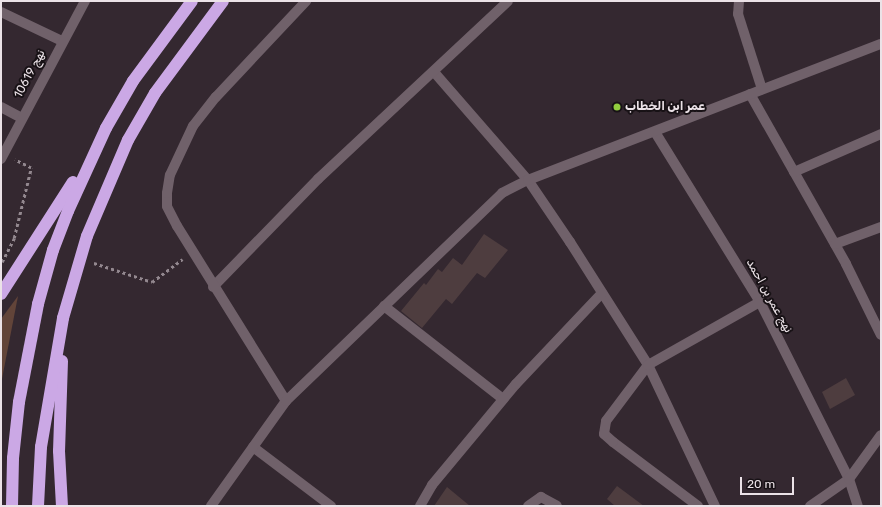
<!DOCTYPE html>
<meta charset="utf-8">
<style>
body{margin:0}
#map{position:relative;width:882px;height:507px;overflow:hidden;background:#342830;font-family:Rubik,"Noto Sans Arabic",sans-serif}
div>[style]{position:absolute}
.green>*{inset:0;background:#624439}
.building>*{inset:0;background:#4e3d3f}
.path>*{height:2.5px;margin-top:-1.25px;transform-origin:0;background:repeating-linear-gradient(90deg,#93888f 0 3px,transparent 0 6px)}
.minor>*{height:10px;margin:-5px;padding:0 5px;transform-origin:5px;border-radius:5px;background:#70616a}
.highway>*{height:12px;margin:-6px;padding:0 6px;transform-origin:6px;border-radius:6px;background:#cba8e5}
.dots>*{width:11px;height:11px;translate:-50% -50%;box-sizing:border-box;border:2px solid #181216;border-radius:50%}
span{translate:-50% -50%;white-space:nowrap;text-align:center;line-height:1.15;-webkit-text-stroke:4px #181216;paint-order:stroke}
.street-label{font-size:12px;color:#ebe2e7}
.poi-label{font-size:12px;color:#ebe2e7;font-weight:700}
.left{translate:0 -50%;text-align:left}
.frame{position:absolute;inset:0;border:2px solid #ebe2e7;pointer-events:none}
.scale{position:absolute;left:740px;top:477px;width:54px;height:18px;box-sizing:border-box;border:2px solid #ebe2e7;border-top:0;padding-left:5px;font-size:12px;line-height:14px;white-space:nowrap;color:#ebe2e7;-webkit-text-stroke:3px #181216;paint-order:stroke}
</style>
<div id="map">
<div class="green">
<div style="clip-path:polygon(18px 296px,1px 384px,1px 319px)"></div>
</div>
<div class="building">
<div style="clip-path:polygon(484px 234px,508px 250px,485px 278px,477px 273px,452px 304px,446px 299px,422px 328px,401px 311px,424px 283px,426px 285px,438px 269px,442px 272px,453px 258px,462px 265px)"></div>
<div style="clip-path:polygon(846px 378px,855px 395px,830px 409px,822px 392px)"></div>
<div style="clip-path:polygon(617px 486px,644px 506px,615px 506px,607px 499px)"></div>
<div style="clip-path:polygon(447px 487px,470px 506px,434px 506px)"></div>
</div>
<div class="path">
<div style="left:2px;top:262px;width:27px;rotate:-63deg"></div>
<div style="left:14px;top:238px;width:72px;rotate:-76.3deg"></div>
<div style="left:31px;top:168px;width:18px;rotate:-153deg"></div>
<div style="left:94px;top:263px;width:61px;rotate:18.1deg"></div>
<div style="left:152px;top:282px;width:38px;rotate:-37deg"></div>
</div>
<div class="minor">
<div style="left:739px;top:1px;width:13px;rotate:94deg"></div>
<div style="left:738px;top:14px;width:79px;rotate:72.3deg"></div>
<div style="left:1px;top:12px;width:68px;rotate:25.4deg"></div>
<div style="left:434px;top:72px;width:143px;rotate:49deg"></div>
<div style="left:528px;top:180px;width:75px;rotate:55.9deg"></div>
<div style="left:570px;top:242px;width:146px;rotate:57.6deg"></div>
<div style="left:648px;top:365px;width:156px;rotate:64.6deg"></div>
<div style="left:750px;top:94px;width:195px;rotate:60.5deg"></div>
<div style="left:846px;top:264px;width:79px;rotate:63.8deg"></div>
<div style="left:1px;top:107px;width:24px;rotate:28deg"></div>
<div style="left:655px;top:132px;width:200px;rotate:58.3deg"></div>
<div style="left:760px;top:302px;width:198px;rotate:63.3deg"></div>
<div style="left:849px;top:479px;width:28px;rotate:72deg"></div>
<div style="left:1px;top:159px;width:179px;rotate:-62deg"></div>
<div style="left:794px;top:172px;width:95px;rotate:-23.6deg"></div>
<div style="left:835px;top:244px;width:49px;rotate:-20.3deg"></div>
<div style="left:213px;top:287px;width:151px;rotate:-45.8deg"></div>
<div style="left:318px;top:179px;width:260px;rotate:-43.1deg"></div>
<div style="left:384px;top:306px;width:151px;rotate:38deg"></div>
<div style="left:286px;top:401px;width:206px;rotate:-121.9deg"></div>
<div style="left:177px;top:226px;width:22px;rotate:-117deg"></div>
<div style="left:167px;top:206px;width:13px;rotate:-90deg"></div>
<div style="left:167px;top:193px;width:18px;rotate:-81deg"></div>
<div style="left:170px;top:175px;width:54px;rotate:-64.9deg"></div>
<div style="left:193px;top:126px;width:37px;rotate:-52deg"></div>
<div style="left:216px;top:97px;width:132px;rotate:-46.8deg"></div>
<div style="left:253px;top:447px;width:98px;rotate:37.1deg"></div>
<div style="left:211px;top:506px;width:129px;rotate:-54.5deg"></div>
<div style="left:286px;top:401px;width:300px;rotate:-43.9deg"></div>
<div style="left:502px;top:193px;width:29px;rotate:-27deg"></div>
<div style="left:528px;top:180px;width:378px;rotate:-21.1deg"></div>
<div style="left:420px;top:506px;width:24px;rotate:-60deg"></div>
<div style="left:432px;top:485px;width:131px;rotate:-50.3deg"></div>
<div style="left:516px;top:384px;width:125px;rotate:-46.6deg"></div>
<div style="left:528px;top:506px;width:16px;rotate:-35deg"></div>
<div style="left:541px;top:497px;width:18px;rotate:29deg"></div>
<div style="left:698px;top:506px;width:106px;rotate:-143deg"></div>
<div style="left:613px;top:442px;width:12px;rotate:-138deg"></div>
<div style="left:604px;top:434px;width:13px;rotate:-81deg"></div>
<div style="left:606px;top:421px;width:70px;rotate:-53.1deg"></div>
<div style="left:648px;top:365px;width:129px;rotate:-29.4deg"></div>
<div style="left:810px;top:506px;width:47px;rotate:-34.7deg"></div>
<div style="left:849px;top:479px;width:54px;rotate:-54deg"></div>
</div>
<div class="highway">
<div style="left:1px;top:294px;width:133px;rotate:-57.3deg"></div>
<div style="left:62px;top:361px;width:90px;rotate:91.9deg"></div>
<div style="left:59px;top:451px;width:55px;rotate:86.9deg"></div>
<div style="left:12px;top:506px;width:48px;rotate:-88.8deg"></div>
<div style="left:13px;top:458px;width:56px;rotate:-83.9deg"></div>
<div style="left:19px;top:402px;width:100px;rotate:-79deg"></div>
<div style="left:38px;top:304px;width:56px;rotate:-74.5deg"></div>
<div style="left:53px;top:250px;width:42px;rotate:-69deg"></div>
<div style="left:68px;top:211px;width:91px;rotate:-65.4deg"></div>
<div style="left:106px;top:128px;width:54px;rotate:-60.1deg"></div>
<div style="left:133px;top:81px;width:99px;rotate:-53.6deg"></div>
<div style="left:38px;top:506px;width:59px;rotate:-87.1deg"></div>
<div style="left:41px;top:447px;width:131px;rotate:-80.3deg"></div>
<div style="left:63px;top:318px;width:85px;rotate:-73.7deg"></div>
<div style="left:87px;top:236px;width:104px;rotate:-66.9deg"></div>
<div style="left:128px;top:140px;width:54px;rotate:-60.1deg"></div>
<div style="left:155px;top:93px;width:114px;rotate:-53.5deg"></div>
</div>
<div class="dots">
<div style="left:617px;top:107px;background:#92cd3e"></div>
</div>
<div class="street-label">
<span style="left:30px;top:74px;rotate:-62deg">نهج 10619</span>
<span style="left:769px;top:296px;rotate:61deg">نهج عمر بن احمد</span>
</div>
<div class="poi-label">
<span class="left" style="left:625px;top:107px">عمر ابن الخطاب</span>
</div>
<div class="frame"></div>
<div class="scale">20 m</div>
</div>
